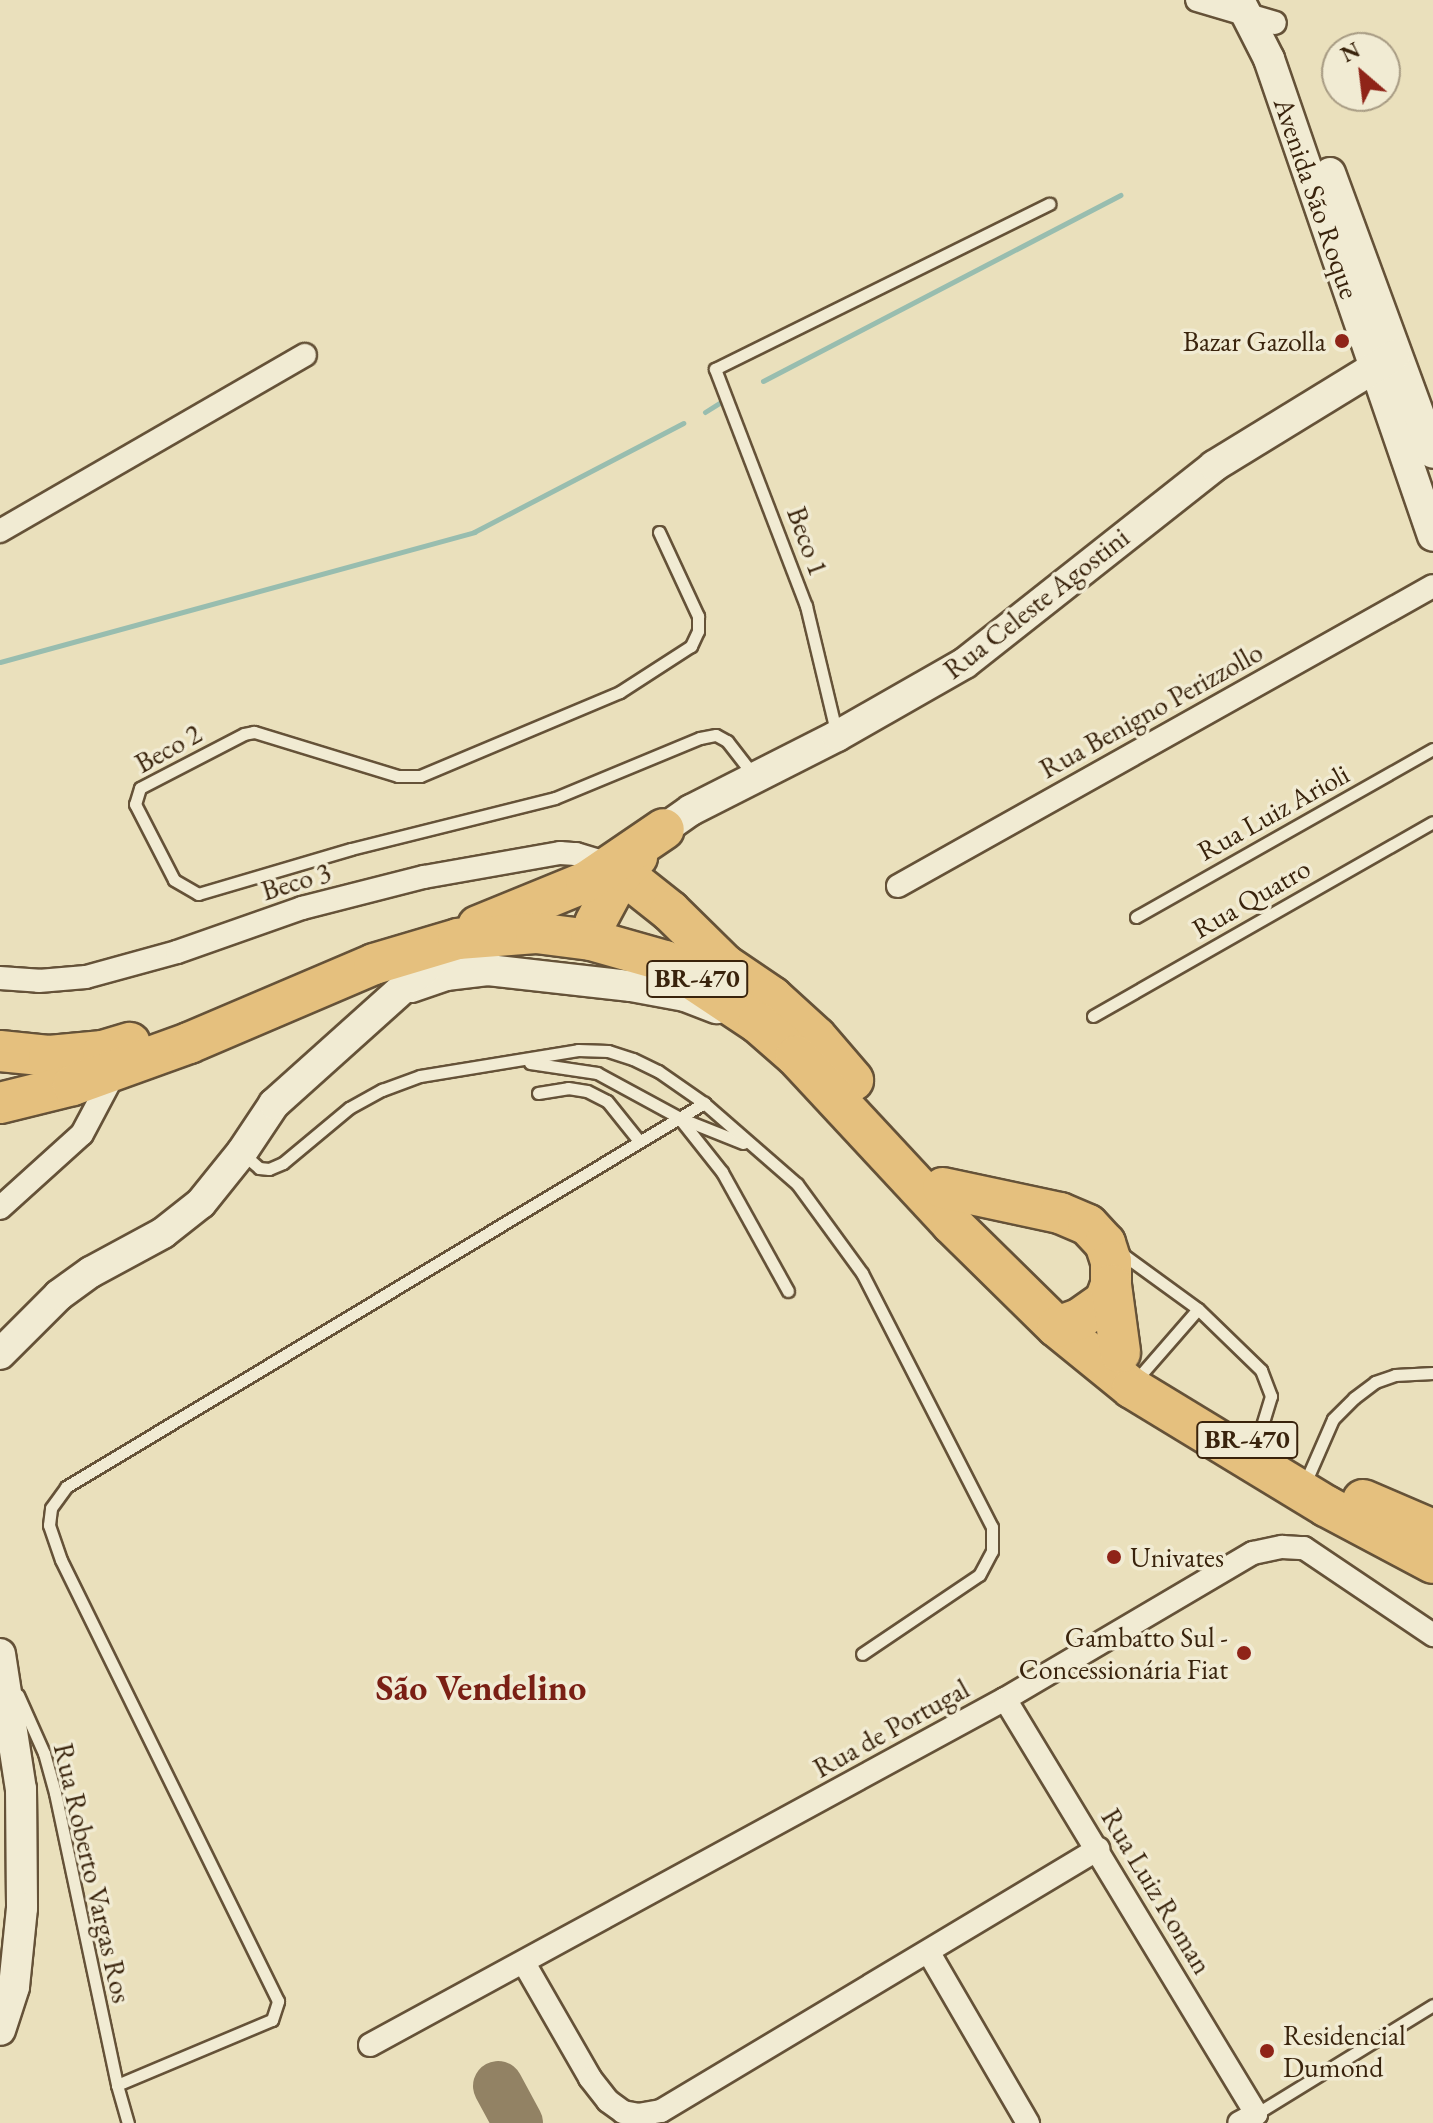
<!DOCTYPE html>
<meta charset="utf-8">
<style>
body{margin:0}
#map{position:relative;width:1433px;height:2123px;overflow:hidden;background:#eae0bc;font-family:"EB Garamond",serif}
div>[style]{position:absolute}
.stream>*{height:5px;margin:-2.5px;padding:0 2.5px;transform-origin:2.5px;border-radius:2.5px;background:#98bdaf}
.taxiway>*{height:50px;margin:-25px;padding:0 25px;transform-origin:25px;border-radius:25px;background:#928264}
.roads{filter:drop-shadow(2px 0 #655238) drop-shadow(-2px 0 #655238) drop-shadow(0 2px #655238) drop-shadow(0 -2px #655238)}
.lane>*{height:11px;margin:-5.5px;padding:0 5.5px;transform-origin:5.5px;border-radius:5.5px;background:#f1ebd3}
.street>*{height:22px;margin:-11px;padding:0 11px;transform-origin:11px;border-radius:11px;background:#f1ebd3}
.secondary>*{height:30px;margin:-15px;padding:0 15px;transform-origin:15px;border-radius:15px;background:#f1ebd3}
.highway>*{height:40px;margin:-20px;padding:0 20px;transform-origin:20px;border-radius:20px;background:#e5c07e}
.dots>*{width:22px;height:22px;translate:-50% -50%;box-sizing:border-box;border:4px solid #f1ebd3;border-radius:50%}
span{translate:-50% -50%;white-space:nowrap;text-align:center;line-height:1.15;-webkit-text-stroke:7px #f1ebd3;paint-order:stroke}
.shield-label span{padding:2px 6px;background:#f1ebd3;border:2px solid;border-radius:6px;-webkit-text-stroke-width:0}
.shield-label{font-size:26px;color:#39230c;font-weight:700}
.street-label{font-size:28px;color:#39230c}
.poi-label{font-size:28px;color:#39230c}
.right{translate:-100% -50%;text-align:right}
.left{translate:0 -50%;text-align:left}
.district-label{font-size:36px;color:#7a1f14;font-weight:700}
.north{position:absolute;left:1321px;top:32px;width:80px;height:80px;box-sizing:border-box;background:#f1ebd3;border:2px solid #a79b83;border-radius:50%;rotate:332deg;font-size:22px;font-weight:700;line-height:32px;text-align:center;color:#39230c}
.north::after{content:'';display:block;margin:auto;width:28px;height:36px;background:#8f2418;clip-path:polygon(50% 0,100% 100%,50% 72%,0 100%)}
</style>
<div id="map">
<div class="stream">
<div style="left:763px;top:381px;width:403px;rotate:-27.5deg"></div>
<div style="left:705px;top:412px;width:19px;rotate:-32deg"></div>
<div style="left:0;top:662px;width:492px;rotate:-15.3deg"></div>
<div style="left:474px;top:532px;width:236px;rotate:-27.5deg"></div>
</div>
<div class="taxiway">
<div style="left:498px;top:2086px;width:42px;rotate:61.6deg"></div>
</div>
<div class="roads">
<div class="lane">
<div style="left:659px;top:532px;width:93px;rotate:65.1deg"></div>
<div style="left:698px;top:616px;width:15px;rotate:90deg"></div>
<div style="left:698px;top:631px;width:17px;rotate:115deg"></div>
<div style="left:691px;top:646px;width:85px;rotate:147.1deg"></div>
<div style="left:620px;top:692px;width:217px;rotate:157.2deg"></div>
<div style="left:420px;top:776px;width:22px;rotate:180deg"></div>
<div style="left:398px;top:776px;width:151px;rotate:-163deg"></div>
<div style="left:254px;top:732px;width:10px;rotate:169deg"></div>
<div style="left:244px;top:734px;width:117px;rotate:152.6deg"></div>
<div style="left:140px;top:788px;width:17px;rotate:107deg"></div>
<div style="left:135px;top:804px;width:85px;rotate:62.8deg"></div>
<div style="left:174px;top:880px;width:28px;rotate:30deg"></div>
<div style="left:198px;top:894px;width:159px;rotate:-16.4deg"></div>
<div style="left:351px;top:849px;width:210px;rotate:-14deg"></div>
<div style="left:555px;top:798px;width:157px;rotate:-22.5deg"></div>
<div style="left:700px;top:738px;width:16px;rotate:-11deg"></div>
<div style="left:716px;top:735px;width:13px;rotate:29deg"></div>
<div style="left:727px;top:741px;width:46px;rotate:52.1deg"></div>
<div style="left:837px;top:735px;width:133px;rotate:-103.5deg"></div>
<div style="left:806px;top:606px;width:254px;rotate:-111deg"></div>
<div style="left:715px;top:369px;width:373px;rotate:-26.3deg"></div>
<div style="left:1136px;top:917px;width:341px;rotate:-29.5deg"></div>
<div style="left:1093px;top:1016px;width:391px;rotate:-29.7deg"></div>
<div style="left:530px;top:1063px;width:68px;rotate:8.5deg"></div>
<div style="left:597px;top:1073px;width:94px;rotate:28.5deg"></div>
<div style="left:680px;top:1118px;width:68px;rotate:21.6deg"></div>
<div style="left:538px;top:1093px;width:30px;rotate:-9deg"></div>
<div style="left:568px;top:1088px;width:19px;rotate:9deg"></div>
<div style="left:587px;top:1091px;width:22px;rotate:27deg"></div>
<div style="left:607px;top:1101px;width:51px;rotate:51.3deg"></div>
<div style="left:680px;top:1119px;width:68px;rotate:51.6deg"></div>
<div style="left:722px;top:1172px;width:136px;rotate:61deg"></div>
<div style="left:242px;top:1153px;width:23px;rotate:41deg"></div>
<div style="left:259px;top:1168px;width:10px;rotate:6deg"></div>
<div style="left:269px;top:1169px;width:15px;rotate:-23deg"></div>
<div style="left:283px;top:1163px;width:86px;rotate:-39.8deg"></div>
<div style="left:349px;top:1108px;width:38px;rotate:-29deg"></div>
<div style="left:382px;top:1090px;width:40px;rotate:-20.2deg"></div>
<div style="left:420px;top:1076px;width:160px;rotate:-9.3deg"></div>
<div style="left:578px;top:1050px;width:30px;rotate:2deg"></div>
<div style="left:608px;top:1051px;width:26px;rotate:18deg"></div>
<div style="left:633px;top:1059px;width:28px;rotate:26deg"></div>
<div style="left:658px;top:1071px;width:56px;rotate:34.8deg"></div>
<div style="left:704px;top:1103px;width:123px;rotate:41.1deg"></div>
<div style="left:797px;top:1184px;width:110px;rotate:53.9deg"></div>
<div style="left:862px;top:1273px;width:285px;rotate:62.9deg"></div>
<div style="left:992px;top:1527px;width:24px;rotate:90deg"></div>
<div style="left:992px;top:1551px;width:27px;rotate:118deg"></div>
<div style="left:979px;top:1575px;width:141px;rotate:146deg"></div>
<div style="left:1121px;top:1253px;width:95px;rotate:36deg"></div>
<div style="left:1198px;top:1309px;width:88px;rotate:44.1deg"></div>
<div style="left:1261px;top:1370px;width:28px;rotate:69deg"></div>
<div style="left:1271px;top:1396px;width:51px;rotate:107deg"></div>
<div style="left:1144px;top:1371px;width:82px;rotate:-48.9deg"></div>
<div style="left:1309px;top:1474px;width:60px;rotate:-66.4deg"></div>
<div style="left:1333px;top:1419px;width:30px;rotate:-45deg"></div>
<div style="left:1354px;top:1398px;width:26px;rotate:-37deg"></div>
<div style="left:1375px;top:1382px;width:21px;rotate:-19deg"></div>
<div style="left:1395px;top:1375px;width:38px;rotate:-3deg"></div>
<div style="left:18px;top:1695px;width:64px;rotate:65.9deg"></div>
<div style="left:44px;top:1753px;width:41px;rotate:74.6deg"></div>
<div style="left:55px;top:1793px;width:299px;rotate:78deg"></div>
<div style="left:117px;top:2085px;width:40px;rotate:74deg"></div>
<div style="left:117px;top:2085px;width:168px;rotate:-22.8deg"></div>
<div style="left:272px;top:2020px;width:20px;rotate:-72deg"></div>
<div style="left:278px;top:2001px;width:491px;rotate:-116.2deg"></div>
<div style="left:61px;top:1560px;width:37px;rotate:-109deg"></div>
<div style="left:49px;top:1525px;width:17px;rotate:-83deg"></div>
<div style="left:51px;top:1508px;width:26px;rotate:-54deg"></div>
<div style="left:66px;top:1487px;width:745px;rotate:-31.04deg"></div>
<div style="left:1256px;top:2114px;width:208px;rotate:-31.6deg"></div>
</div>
<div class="street">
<div style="left:1197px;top:0;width:81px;rotate:16.4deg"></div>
<div style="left:0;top:531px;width:352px;rotate:-30deg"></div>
<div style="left:898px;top:886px;width:613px;rotate:-29.28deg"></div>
<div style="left:0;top:978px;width:39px;rotate:4deg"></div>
<div style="left:39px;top:981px;width:47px;rotate:-4.9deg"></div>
<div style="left:86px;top:977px;width:94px;rotate:-15.4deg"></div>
<div style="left:177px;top:952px;width:133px;rotate:-19.4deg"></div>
<div style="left:302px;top:908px;width:126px;rotate:-14.3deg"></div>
<div style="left:424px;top:877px;width:138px;rotate:-10deg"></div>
<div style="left:560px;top:853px;width:16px;rotate:4deg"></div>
<div style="left:576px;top:854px;width:38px;rotate:17deg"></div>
<div style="left:0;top:1208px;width:110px;rotate:-42.1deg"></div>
<div style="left:82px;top:1134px;width:72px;rotate:-62deg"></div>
<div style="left:1005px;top:1699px;width:485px;rotate:58.8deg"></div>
<div style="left:1256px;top:2114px;width:19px;rotate:152deg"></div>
<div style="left:929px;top:1953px;width:197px;rotate:59.8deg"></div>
<div style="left:524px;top:1963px;width:133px;rotate:60.1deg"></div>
<div style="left:590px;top:2078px;width:29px;rotate:52deg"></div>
<div style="left:608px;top:2101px;width:19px;rotate:36deg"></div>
<div style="left:623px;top:2112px;width:15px;rotate:11deg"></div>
<div style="left:638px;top:2115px;width:23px;rotate:-10deg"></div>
<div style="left:661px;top:2111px;width:510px;rotate:-30.94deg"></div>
<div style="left:370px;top:2045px;width:723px;rotate:-28.59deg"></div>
<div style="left:1005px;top:1699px;width:288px;rotate:-30.5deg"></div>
<div style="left:1253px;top:1553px;width:30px;rotate:-12deg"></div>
<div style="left:1282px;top:1547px;width:22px;rotate:3deg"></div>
<div style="left:1304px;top:1548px;width:156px;rotate:34deg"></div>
</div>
<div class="secondary">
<div style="left:1239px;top:0;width:66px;rotate:63deg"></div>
<div style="left:1269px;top:59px;width:504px;rotate:71.03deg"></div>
<div style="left:1330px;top:173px;width:298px;rotate:69.8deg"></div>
<div style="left:664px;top:829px;width:33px;rotate:-35deg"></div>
<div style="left:691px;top:810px;width:164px;rotate:-26.9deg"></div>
<div style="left:837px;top:736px;width:147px;rotate:-29.7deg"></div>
<div style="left:965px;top:663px;width:318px;rotate:-38.3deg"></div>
<div style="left:1214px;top:466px;width:212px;rotate:-31.5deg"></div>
<div style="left:411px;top:987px;width:37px;rotate:-19deg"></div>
<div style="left:446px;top:975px;width:42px;rotate:-6.8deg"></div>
<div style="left:488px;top:970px;width:144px;rotate:6.4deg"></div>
<div style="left:631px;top:986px;width:55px;rotate:10.5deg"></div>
<div style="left:685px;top:996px;width:34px;rotate:21deg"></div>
<div style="left:0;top:1354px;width:83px;rotate:-45deg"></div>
<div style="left:59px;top:1295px;width:39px;rotate:-36deg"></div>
<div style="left:91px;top:1272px;width:82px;rotate:-28.4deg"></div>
<div style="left:163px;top:1233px;width:48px;rotate:-38.3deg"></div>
<div style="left:201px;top:1203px;width:65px;rotate:-51.2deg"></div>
<div style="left:242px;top:1152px;width:58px;rotate:-56.3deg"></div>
<div style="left:274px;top:1104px;width:237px;rotate:-41.9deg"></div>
<div style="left:0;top:1654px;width:137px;rotate:81.2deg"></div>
<div style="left:21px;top:1789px;width:119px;rotate:89.5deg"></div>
<div style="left:22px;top:1908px;width:79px;rotate:95.8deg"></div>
<div style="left:14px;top:1987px;width:45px;rotate:108deg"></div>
</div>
<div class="highway">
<div style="left:612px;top:865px;width:74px;rotate:38.4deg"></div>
<div style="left:670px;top:911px;width:77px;rotate:44.5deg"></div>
<div style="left:725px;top:965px;width:57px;rotate:34.2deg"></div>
<div style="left:772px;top:997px;width:59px;rotate:42.3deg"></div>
<div style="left:816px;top:1037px;width:57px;rotate:49.3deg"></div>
<div style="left:595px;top:923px;width:59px;rotate:-61.7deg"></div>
<div style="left:623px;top:871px;width:20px;rotate:-45deg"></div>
<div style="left:478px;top:926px;width:117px;rotate:-22.2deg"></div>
<div style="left:586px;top:882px;width:94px;rotate:-34.2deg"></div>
<div style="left:0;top:1051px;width:49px;rotate:5.8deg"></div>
<div style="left:49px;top:1056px;width:54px;rotate:-5.3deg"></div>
<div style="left:103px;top:1051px;width:28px;rotate:-17deg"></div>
<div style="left:0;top:1103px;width:75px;rotate:-13.9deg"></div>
<div style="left:73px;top:1085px;width:123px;rotate:-19.9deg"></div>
<div style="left:189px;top:1043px;width:201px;rotate:-23.1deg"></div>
<div style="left:374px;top:964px;width:88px;rotate:-16.6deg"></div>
<div style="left:458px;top:939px;width:78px;rotate:-4.4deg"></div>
<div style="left:536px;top:933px;width:55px;rotate:7.3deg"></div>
<div style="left:591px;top:940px;width:77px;rotate:15.8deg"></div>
<div style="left:665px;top:961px;width:112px;rotate:33.7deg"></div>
<div style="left:758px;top:1023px;width:50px;rotate:41deg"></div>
<div style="left:796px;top:1056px;width:228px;rotate:47.1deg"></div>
<div style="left:951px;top:1223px;width:148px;rotate:44.5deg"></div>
<div style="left:1057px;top:1327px;width:97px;rotate:39.1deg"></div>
<div style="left:1132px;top:1388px;width:227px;rotate:31.3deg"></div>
<div style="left:1326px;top:1506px;width:121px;rotate:28deg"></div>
<div style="left:943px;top:1188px;width:120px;rotate:12.1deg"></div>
<div style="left:1060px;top:1213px;width:30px;rotate:23deg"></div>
<div style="left:1088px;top:1225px;width:25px;rotate:47deg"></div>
<div style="left:1105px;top:1243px;width:19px;rotate:72deg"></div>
<div style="left:1111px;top:1261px;width:24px;rotate:90deg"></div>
<div style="left:1111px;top:1285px;width:17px;rotate:111deg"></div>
<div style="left:1105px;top:1301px;width:32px;rotate:145deg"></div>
<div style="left:1079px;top:1319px;width:23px;rotate:160deg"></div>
<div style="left:1111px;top:1285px;width:68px;rotate:82.3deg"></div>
<div style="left:1363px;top:1500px;width:76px;rotate:23.2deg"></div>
</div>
</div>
<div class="dots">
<div style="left:1342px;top:341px;background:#8f2418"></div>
<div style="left:1114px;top:1557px;background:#8f2418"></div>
<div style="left:1244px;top:1653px;background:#8f2418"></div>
<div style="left:1267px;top:2051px;background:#8f2418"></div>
</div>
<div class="shield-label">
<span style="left:697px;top:979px">BR-470</span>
<span style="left:1247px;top:1440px">BR-470</span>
</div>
<div class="street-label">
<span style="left:1317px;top:198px;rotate:71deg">Avenida São Roque</span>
<span style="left:808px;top:541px;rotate:70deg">Beco 1</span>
<span style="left:1036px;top:603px;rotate:-38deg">Rua Celeste Agostini</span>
<span style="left:1151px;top:710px;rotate:-29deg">Rua Benigno Perizzollo</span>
<span style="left:168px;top:748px;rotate:-29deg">Beco 2</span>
<span style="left:1273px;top:812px;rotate:-29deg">Rua Luiz Arioli</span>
<span style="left:296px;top:881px;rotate:-17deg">Beco 3</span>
<span style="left:1251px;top:898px;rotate:-30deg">Rua Quatro</span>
<span style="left:891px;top:1728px;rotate:-29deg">Rua de Portugal</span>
<span style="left:93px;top:1873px;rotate:77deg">Rua Roberto Vargas Ros</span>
<span style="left:1157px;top:1891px;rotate:59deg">Rua Luiz Roman</span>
</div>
<div class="poi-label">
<span class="right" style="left:1326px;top:341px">Bazar Gazolla</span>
<span class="left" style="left:1130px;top:1557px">Univates</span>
<span class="right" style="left:1228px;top:1653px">Gambatto Sul -<br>Concessionária Fiat</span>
<span class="left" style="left:1283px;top:2051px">Residencial<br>Dumond</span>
</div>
<div class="district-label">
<span style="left:481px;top:1688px">São Vendelino</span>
</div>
<div class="north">N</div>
</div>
